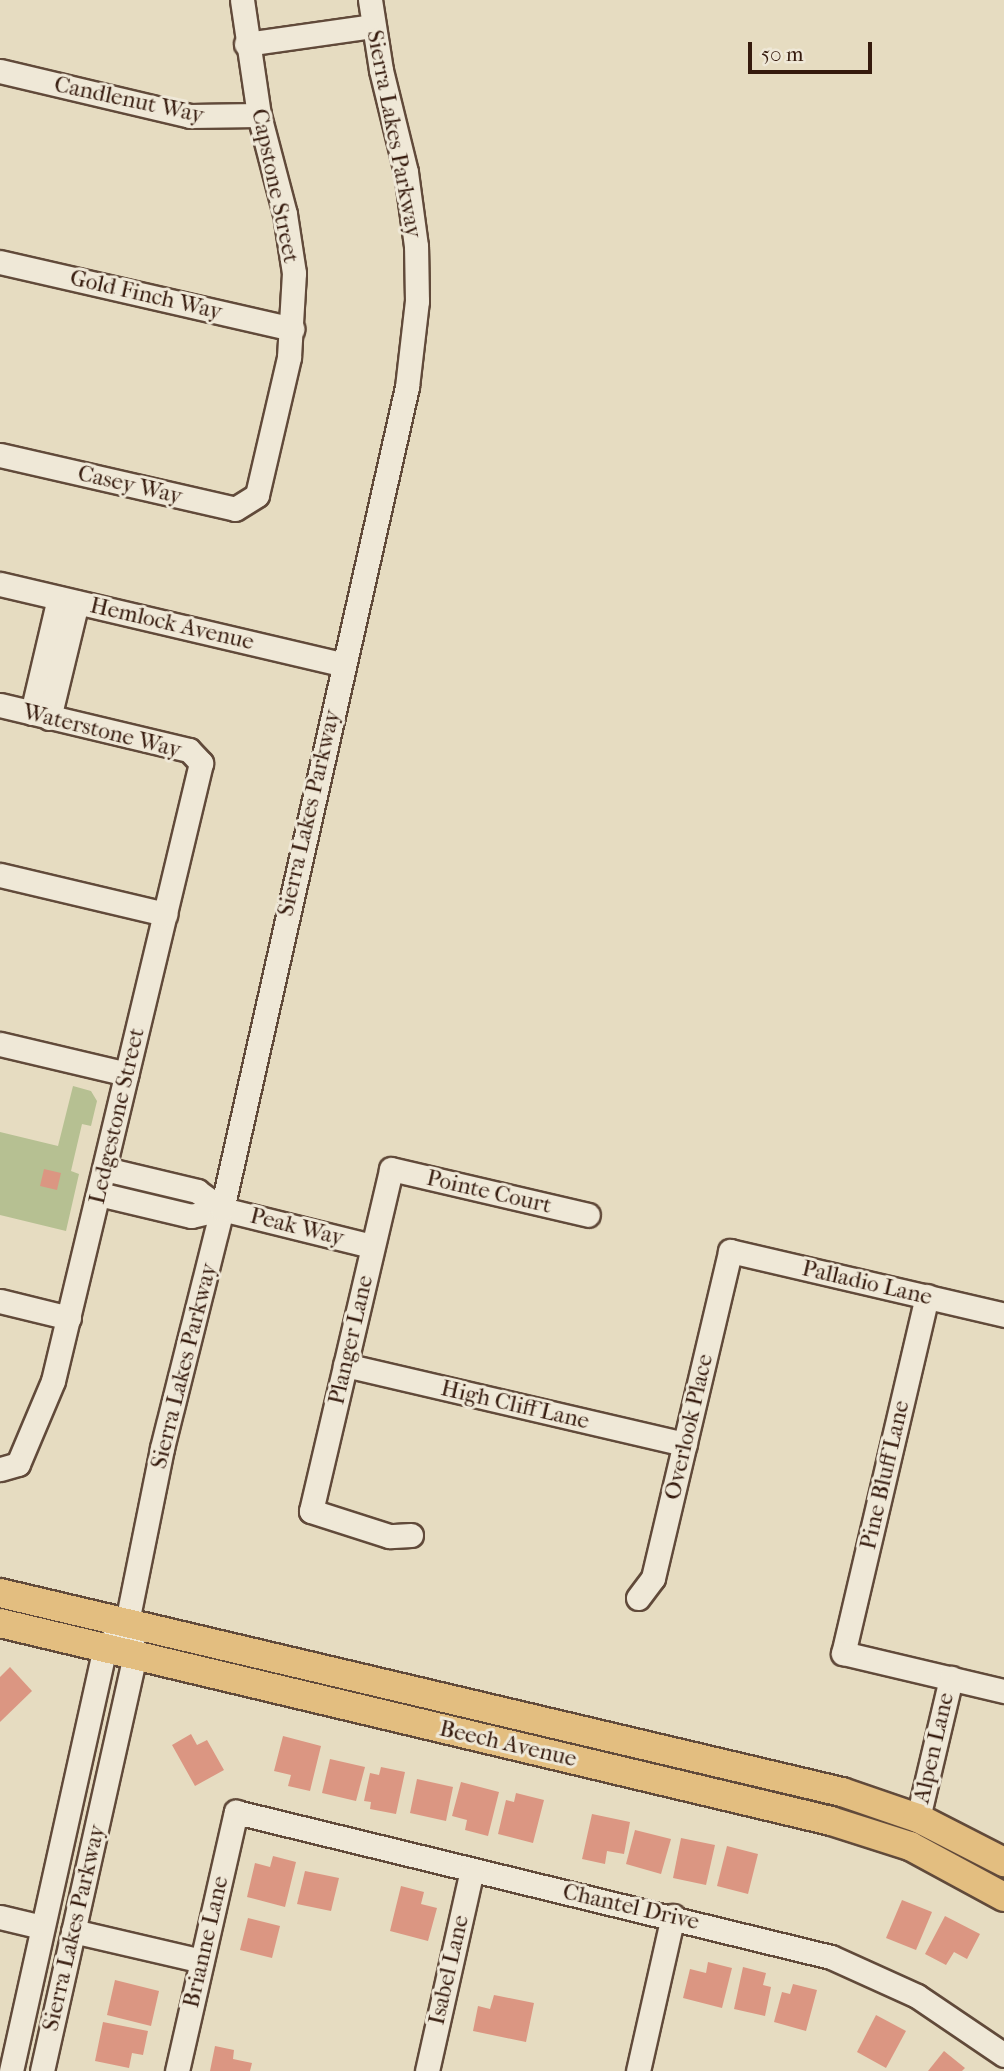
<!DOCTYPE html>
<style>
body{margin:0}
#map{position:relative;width:1004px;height:2071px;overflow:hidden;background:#e6dcc1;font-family:"IM FELL French Canon",serif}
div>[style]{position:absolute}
.green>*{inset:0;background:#b6c092}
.building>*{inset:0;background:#db9682}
.roads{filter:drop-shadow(2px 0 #614a3a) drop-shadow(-2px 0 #614a3a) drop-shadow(0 2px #614a3a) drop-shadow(0 -2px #614a3a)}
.minor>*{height:23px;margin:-11.5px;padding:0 11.5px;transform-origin:11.5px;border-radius:11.5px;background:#efe8d7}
.major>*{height:28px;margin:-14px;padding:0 14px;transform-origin:14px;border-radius:14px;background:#e3be80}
span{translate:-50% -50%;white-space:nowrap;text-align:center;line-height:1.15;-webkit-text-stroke:6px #efe8d7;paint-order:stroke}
.street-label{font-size:23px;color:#351a0d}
.scale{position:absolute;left:748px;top:42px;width:124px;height:32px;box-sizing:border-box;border:4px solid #351a0d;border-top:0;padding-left:9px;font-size:21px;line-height:24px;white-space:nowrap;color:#351a0d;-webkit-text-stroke:5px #efe8d7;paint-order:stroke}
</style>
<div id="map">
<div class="green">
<div style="clip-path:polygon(73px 1086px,91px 1091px,97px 1101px,91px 1126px,82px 1124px,71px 1171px,79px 1174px,66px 1231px,0 1215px,0 1132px,58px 1146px)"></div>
</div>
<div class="building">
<div style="clip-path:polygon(44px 1169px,61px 1173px,57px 1190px,40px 1186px)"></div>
<div style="clip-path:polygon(10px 1667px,32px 1691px,0 1722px,0 1677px)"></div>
<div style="clip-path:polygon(191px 1734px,197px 1745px,207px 1740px,224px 1770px,195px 1786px,172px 1745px)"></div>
<div style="clip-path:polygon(283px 1736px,321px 1746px,310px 1791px,288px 1786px,291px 1775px,274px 1771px)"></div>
<div style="clip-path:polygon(330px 1759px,365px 1767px,356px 1801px,322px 1793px)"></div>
<div style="clip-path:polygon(381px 1767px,405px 1772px,396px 1814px,370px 1809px,371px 1802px,364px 1801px,370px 1773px,379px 1775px)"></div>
<div style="clip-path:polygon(417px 1779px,453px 1787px,446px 1821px,410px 1813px)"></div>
<div style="clip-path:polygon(461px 1782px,499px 1792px,488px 1836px,465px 1830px,467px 1820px,452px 1816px)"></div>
<div style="clip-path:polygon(516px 1793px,544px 1800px,533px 1843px,498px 1834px,506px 1800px,514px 1802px)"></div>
<div style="clip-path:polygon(592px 1814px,630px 1822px,624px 1854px,607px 1851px,605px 1864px,582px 1859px)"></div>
<div style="clip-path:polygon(635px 1830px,671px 1839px,661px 1874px,626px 1864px)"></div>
<div style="clip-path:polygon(681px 1838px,715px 1845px,706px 1885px,673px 1878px)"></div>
<div style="clip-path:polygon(727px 1846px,758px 1854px,748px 1894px,717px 1886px)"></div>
<div style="clip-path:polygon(273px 1856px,296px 1862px,285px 1907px,247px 1897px,255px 1863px,270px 1867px)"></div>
<div style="clip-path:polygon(305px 1871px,339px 1878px,331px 1911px,297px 1904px)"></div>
<div style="clip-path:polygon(401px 1886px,424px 1892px,421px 1904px,437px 1908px,428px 1941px,390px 1931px)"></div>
<div style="clip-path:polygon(902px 1900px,932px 1912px,916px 1950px,886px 1938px)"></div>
<div style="clip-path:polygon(945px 1916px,980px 1934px,967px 1959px,954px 1952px,946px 1965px,925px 1954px)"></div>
<div style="clip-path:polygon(248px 1918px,280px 1926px,272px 1958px,240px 1950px)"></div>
<div style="clip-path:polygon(708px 1962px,732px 1968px,722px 2008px,683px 1998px,690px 1969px,706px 1973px)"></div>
<div style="clip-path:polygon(743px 1967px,766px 1973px,763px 1985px,771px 1987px,765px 2016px,734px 2009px)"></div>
<div style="clip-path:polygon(115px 1980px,159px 1991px,151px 2026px,107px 2015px)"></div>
<div style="clip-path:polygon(793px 1984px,817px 1990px,806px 2031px,774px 2022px,782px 1992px,790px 1994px)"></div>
<div style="clip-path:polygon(494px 1995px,534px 2003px,526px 2042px,473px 2031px,478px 2006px,490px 2009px)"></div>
<div style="clip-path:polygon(876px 2015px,906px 2031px,886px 2068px,857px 2052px)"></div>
<div style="clip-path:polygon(103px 2022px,148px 2031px,143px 2055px,132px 2053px,129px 2068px,95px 2061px)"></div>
<div style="clip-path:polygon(215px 2046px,234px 2050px,233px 2059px,252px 2063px,250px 2071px,210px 2071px)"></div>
<div style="clip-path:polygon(944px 2051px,965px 2068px,962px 2071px,928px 2071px)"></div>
</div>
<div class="roads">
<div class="minor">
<div style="left:246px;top:44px;width:128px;rotate:-8.1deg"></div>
<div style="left:0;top:71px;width:195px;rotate:13.3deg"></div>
<div style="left:190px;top:116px;width:69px;rotate:-0.8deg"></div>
<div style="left:0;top:262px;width:300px;rotate:12.9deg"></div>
<div style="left:0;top:455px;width:241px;rotate:12.9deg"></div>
<div style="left:235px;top:509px;width:26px;rotate:-32deg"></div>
<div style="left:257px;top:495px;width:142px;rotate:-76.9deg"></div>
<div style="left:289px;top:357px;width:84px;rotate:-86.6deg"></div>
<div style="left:294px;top:273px;width:60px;rotate:-98.7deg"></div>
<div style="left:285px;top:214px;width:102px;rotate:-104.7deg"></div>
<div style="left:259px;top:115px;width:116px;rotate:-98.4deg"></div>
<div style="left:0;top:584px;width:353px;rotate:13.2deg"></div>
<div style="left:0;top:705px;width:194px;rotate:13.4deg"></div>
<div style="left:189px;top:750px;width:18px;rotate:47deg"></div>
<div style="left:201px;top:763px;width:635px;rotate:103.47deg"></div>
<div style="left:53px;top:1381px;width:90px;rotate:112.9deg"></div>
<div style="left:18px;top:1464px;width:19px;rotate:164deg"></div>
<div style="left:32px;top:713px;width:118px;rotate:-76.8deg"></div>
<div style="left:49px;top:718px;width:119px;rotate:-76.4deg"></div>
<div style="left:0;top:875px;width:170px;rotate:13.3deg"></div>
<div style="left:0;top:1044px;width:130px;rotate:13.3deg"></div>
<div style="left:105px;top:1169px;width:95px;rotate:13.4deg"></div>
<div style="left:197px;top:1191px;width:31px;rotate:36deg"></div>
<div style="left:222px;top:1209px;width:154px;rotate:13.9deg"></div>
<div style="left:99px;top:1194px;width:95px;rotate:13.4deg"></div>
<div style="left:191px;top:1216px;width:32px;rotate:-13deg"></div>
<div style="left:927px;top:1296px;width:367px;rotate:103.2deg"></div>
<div style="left:843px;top:1653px;width:165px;rotate:13.3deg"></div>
<div style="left:0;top:1301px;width:71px;rotate:13.8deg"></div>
<div style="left:345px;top:1365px;width:349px;rotate:13.1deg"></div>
<div style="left:411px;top:1535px;width:22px;rotate:177deg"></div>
<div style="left:389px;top:1536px;width:82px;rotate:-162.2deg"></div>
<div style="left:311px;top:1511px;width:351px;rotate:-76.8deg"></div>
<div style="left:391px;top:1169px;width:202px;rotate:13.1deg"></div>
<div style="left:638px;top:1598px;width:25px;rotate:-53deg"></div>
<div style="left:653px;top:1578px;width:336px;rotate:-76.7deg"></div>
<div style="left:730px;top:1251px;width:281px;rotate:13.1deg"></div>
<div style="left:918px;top:1818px;width:144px;rotate:-76.7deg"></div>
<div style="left:0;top:1917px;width:43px;rotate:13.4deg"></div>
<div style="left:73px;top:1931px;width:132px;rotate:13.1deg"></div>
<div style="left:11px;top:2071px;width:433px;rotate:-77.5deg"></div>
<div style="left:105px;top:1648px;width:16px;rotate:-50deg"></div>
<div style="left:42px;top:2071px;width:425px;rotate:-77.4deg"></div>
<div style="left:135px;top:1656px;width:35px;rotate:-103deg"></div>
<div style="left:127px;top:1622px;width:177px;rotate:-78.6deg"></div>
<div style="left:162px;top:1448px;width:246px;rotate:-75.9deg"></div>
<div style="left:222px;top:1209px;width:843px;rotate:-77.32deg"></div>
<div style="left:407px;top:387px;width:87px;rotate:-83.4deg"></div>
<div style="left:417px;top:301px;width:55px;rotate:-91deg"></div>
<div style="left:416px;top:246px;width:75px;rotate:-97.7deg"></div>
<div style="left:406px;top:172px;width:105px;rotate:-103.8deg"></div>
<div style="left:381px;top:70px;width:71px;rotate:-98.9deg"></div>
<div style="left:177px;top:2071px;width:266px;rotate:-77.2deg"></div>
<div style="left:236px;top:1812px;width:612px;rotate:13.7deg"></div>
<div style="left:831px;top:1957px;width:94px;rotate:24.4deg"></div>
<div style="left:917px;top:1996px;width:105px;rotate:34.1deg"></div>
<div style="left:427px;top:2071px;width:206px;rotate:-77.4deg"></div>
<div style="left:638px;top:2071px;width:159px;rotate:-77.3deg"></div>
</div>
<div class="major">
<div style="left:0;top:1593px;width:865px;rotate:13.3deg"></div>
<div style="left:842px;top:1792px;width:80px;rotate:18.9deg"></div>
<div style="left:918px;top:1818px;width:97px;rotate:27.1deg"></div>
<div style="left:0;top:1623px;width:854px;rotate:13.4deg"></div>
<div style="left:831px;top:1821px;width:83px;rotate:17.6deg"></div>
<div style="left:910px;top:1846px;width:107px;rotate:28.5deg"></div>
</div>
</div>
<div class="street-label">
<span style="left:129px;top:100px;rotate:12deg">Candlenut Way</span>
<span style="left:394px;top:134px;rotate:79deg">Sierra Lakes Parkway</span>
<span style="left:275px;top:186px;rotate:78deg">Capstone Street</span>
<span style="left:146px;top:295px;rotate:13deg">Gold Finch Way</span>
<span style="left:130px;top:485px;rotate:13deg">Casey Way</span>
<span style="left:172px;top:624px;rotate:13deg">Hemlock Avenue</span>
<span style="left:102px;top:731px;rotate:14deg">Waterstone Way</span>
<span style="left:309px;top:813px;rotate:-77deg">Sierra Lakes Parkway</span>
<span style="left:117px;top:1116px;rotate:-77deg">Ledgestone Street</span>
<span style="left:489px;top:1192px;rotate:13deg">Pointe Court</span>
<span style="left:297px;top:1227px;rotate:14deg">Peak Way</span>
<span style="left:867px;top:1283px;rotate:13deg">Palladio Lane</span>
<span style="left:351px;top:1340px;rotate:-77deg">Planger Lane</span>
<span style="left:184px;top:1366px;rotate:-76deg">Sierra Lakes Parkway</span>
<span style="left:515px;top:1405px;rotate:13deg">High Cliff Lane</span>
<span style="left:689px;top:1427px;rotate:-77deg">Overlook Place</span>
<span style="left:885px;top:1475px;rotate:-77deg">Pine Bluff Lane</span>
<span style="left:508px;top:1744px;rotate:13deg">Beech Avenue</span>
<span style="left:934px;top:1748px;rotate:-77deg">Alpen Lane</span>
<span style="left:631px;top:1907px;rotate:13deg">Chantel Drive</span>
<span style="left:74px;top:1928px;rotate:-77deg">Sierra Lakes Parkway</span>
<span style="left:206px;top:1942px;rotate:-77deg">Brianne Lane</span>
<span style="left:449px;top:1970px;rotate:-77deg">Isabel Lane</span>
</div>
<div class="scale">50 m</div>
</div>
